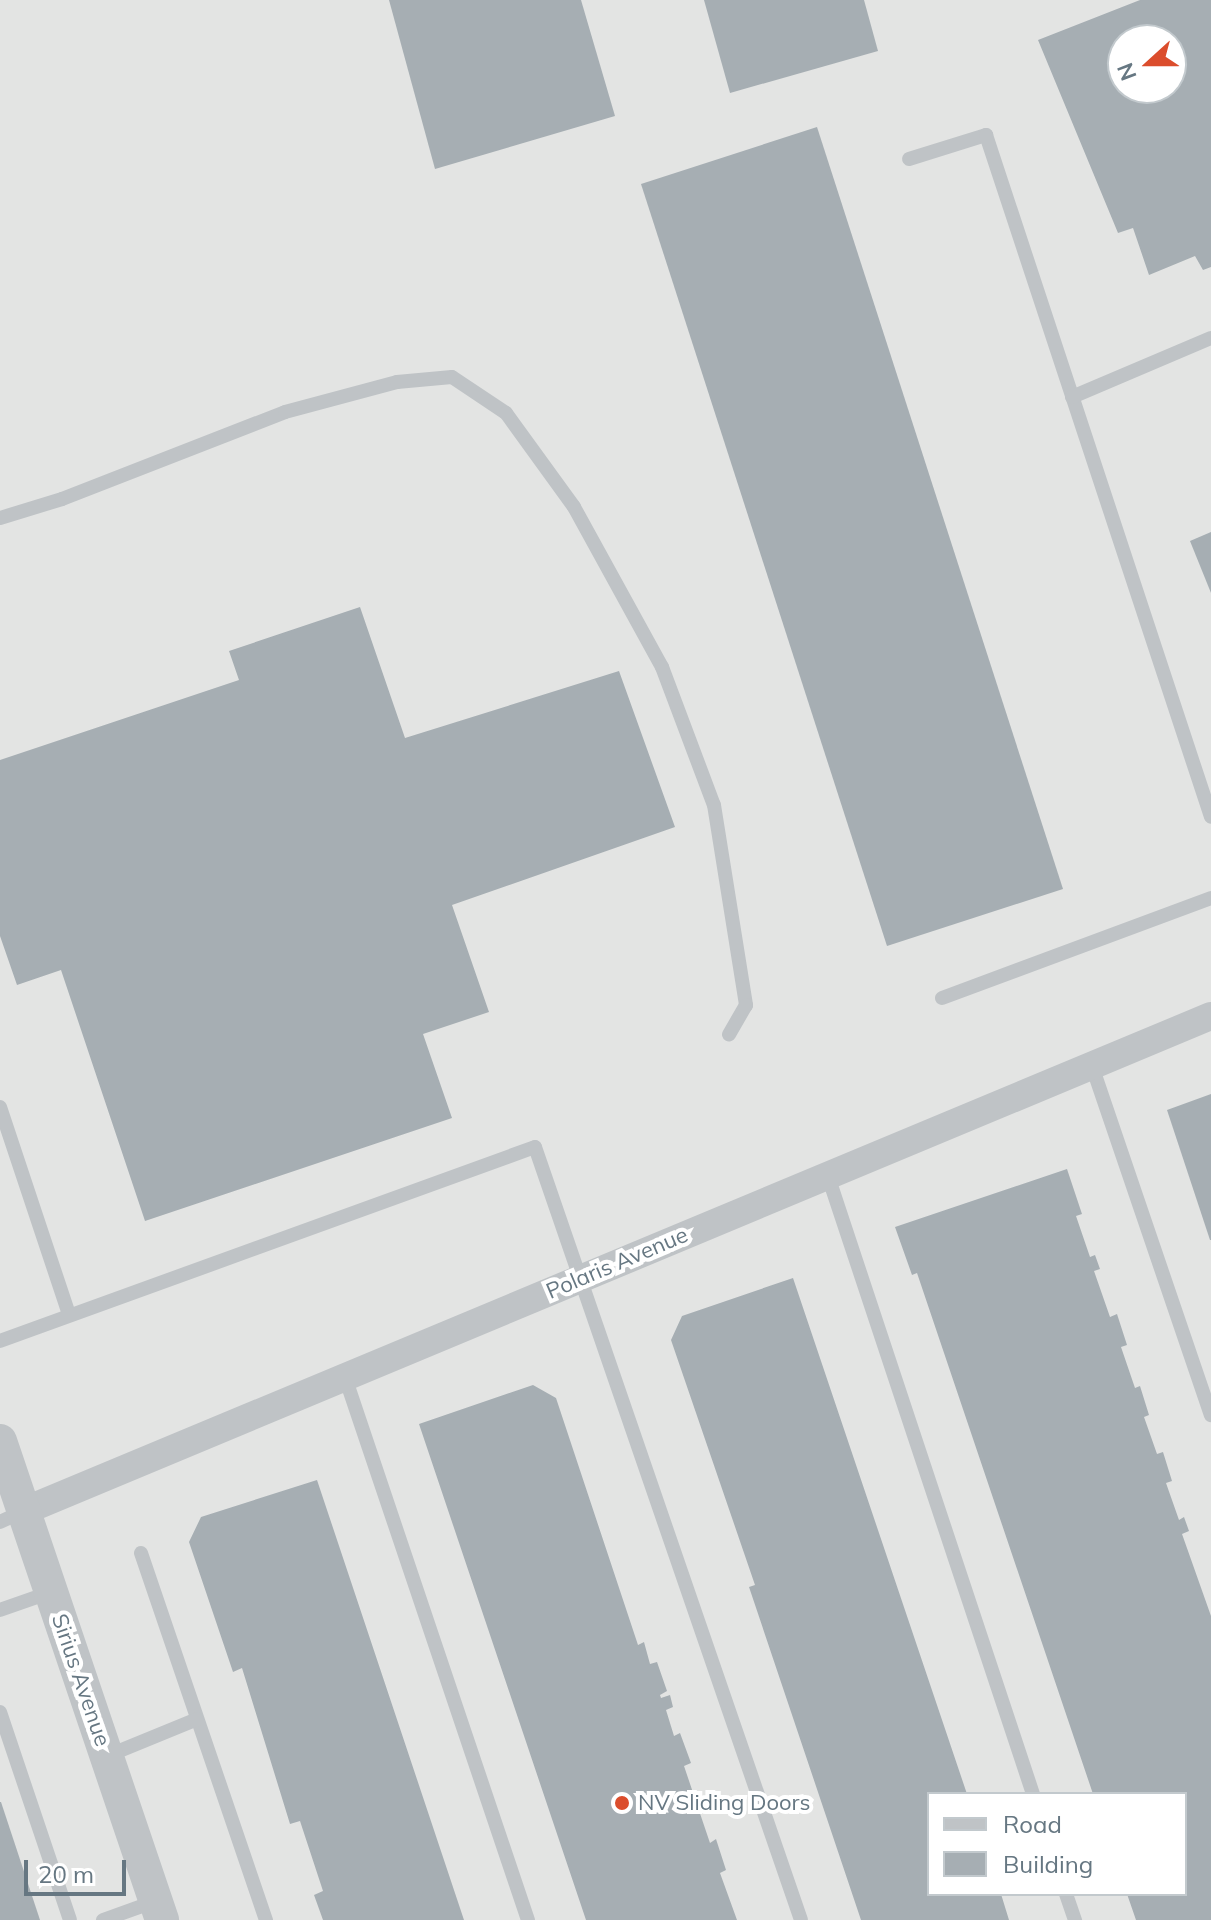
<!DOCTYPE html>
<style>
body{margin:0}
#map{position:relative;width:1211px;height:1920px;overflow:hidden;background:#f5f5f2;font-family:Mulish,sans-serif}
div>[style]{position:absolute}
.built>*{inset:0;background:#e3e4e3}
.building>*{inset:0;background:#a6aeb3}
.service>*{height:14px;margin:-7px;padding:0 7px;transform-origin:7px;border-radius:7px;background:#bfc3c6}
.minor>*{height:28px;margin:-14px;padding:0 14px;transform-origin:14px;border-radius:14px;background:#bfc3c6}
.tertiary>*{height:34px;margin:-17px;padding:0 17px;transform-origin:17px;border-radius:17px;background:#bfc3c6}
.dots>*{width:22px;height:22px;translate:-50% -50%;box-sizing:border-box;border:4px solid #fff;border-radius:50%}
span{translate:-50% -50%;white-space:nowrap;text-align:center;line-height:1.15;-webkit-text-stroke:8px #fff;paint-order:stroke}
.street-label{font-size:22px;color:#667782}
.poi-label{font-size:22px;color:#667782}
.left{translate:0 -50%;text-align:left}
.legend{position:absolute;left:927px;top:1792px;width:260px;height:104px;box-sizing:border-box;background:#fff;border:2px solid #c2c9cd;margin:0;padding:10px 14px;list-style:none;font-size:24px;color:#667782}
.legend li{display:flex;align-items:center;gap:16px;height:40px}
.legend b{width:40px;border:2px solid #c2c9cd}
.north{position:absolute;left:1107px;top:24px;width:80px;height:80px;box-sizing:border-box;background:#fff;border:2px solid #c2c9cd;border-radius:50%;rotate:249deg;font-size:22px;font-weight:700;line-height:32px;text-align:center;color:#667782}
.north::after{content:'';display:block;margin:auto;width:28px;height:36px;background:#db4d2c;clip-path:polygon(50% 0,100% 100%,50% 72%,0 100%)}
.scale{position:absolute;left:24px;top:1860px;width:102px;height:36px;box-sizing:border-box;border:4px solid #667782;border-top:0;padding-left:10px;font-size:24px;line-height:28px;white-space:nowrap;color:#667782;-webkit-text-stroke:6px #fff;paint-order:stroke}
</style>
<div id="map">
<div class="built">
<div style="clip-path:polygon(evenodd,0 0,1211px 0,1211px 1920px,0 1920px,0 0,1123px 40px,1171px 40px,1171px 88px,1123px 88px,1123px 40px,0 0,929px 1794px,1185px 1794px,1185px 1894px,929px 1894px,929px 1794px)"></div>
</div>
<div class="building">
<div style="clip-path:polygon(389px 0,581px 0,615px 116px,435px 169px)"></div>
<div style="clip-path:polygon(704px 0,864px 0,878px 51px,730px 93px)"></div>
<div style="clip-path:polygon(evenodd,1140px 0,1211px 0,1211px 267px,1203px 270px,1195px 256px,1149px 275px,1133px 228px,1118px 233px,1038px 40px,1140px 0,1123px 40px,1171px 40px,1171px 88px,1123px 88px,1123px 40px)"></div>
<div style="clip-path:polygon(817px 127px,1063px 889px,887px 946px,641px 184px)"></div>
<div style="clip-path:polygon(1211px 532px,1211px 593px,1190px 541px)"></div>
<div style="clip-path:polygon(360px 607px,405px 738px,619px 671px,675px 827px,452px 905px,489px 1012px,423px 1034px,452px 1118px,145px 1221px,61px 970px,17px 985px,0 936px,0 760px,239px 680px,229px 651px)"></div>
<div style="clip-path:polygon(1211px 1094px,1211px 1240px,1210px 1240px,1167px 1110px)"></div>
<div style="clip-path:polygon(1067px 1169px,1082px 1214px,1076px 1216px,1090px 1257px,1095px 1255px,1100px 1269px,1094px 1271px,1110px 1317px,1117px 1314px,1127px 1345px,1121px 1347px,1135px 1388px,1140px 1386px,1149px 1415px,1144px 1417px,1157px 1454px,1163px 1452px,1172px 1481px,1166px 1483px,1179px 1520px,1184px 1517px,1189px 1531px,1182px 1534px,1211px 1616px,1211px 1920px,1136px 1920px,1127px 1894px,1185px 1894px,1185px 1794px,1093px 1794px,917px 1273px,912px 1275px,895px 1227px)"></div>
<div style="clip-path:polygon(793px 1278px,967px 1794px,929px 1794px,929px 1894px,1001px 1894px,1009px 1920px,861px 1920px,749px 1587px,755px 1585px,671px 1340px,682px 1316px)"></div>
<div style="clip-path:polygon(533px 1385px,556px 1398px,638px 1645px,644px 1642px,650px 1664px,657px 1662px,667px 1691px,660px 1695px,661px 1698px,670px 1695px,673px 1707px,666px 1710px,674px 1736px,680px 1733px,691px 1763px,684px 1766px,710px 1843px,716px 1839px,726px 1870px,720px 1873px,737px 1920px,586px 1920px,419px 1424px)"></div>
<div style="clip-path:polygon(317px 1480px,464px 1920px,323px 1920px,314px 1895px,323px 1891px,300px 1821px,290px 1824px,242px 1668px,233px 1672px,189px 1542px,201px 1517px)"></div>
<div style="clip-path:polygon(0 1802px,1px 1802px,40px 1920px,0 1920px)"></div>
</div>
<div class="service">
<div style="left:909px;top:159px;width:81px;rotate:-17.3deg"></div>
<div style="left:986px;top:135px;width:718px;rotate:71.74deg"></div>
<div style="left:1072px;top:397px;width:151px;rotate:-23deg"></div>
<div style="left:0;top:518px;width:65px;rotate:-17deg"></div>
<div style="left:62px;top:499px;width:239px;rotate:-21.3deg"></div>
<div style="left:285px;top:412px;width:116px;rotate:-15deg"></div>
<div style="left:397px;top:382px;width:55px;rotate:-5.2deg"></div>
<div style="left:452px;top:377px;width:65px;rotate:33.7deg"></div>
<div style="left:506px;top:413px;width:116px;rotate:54.1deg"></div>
<div style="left:574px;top:507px;width:183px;rotate:61.2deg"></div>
<div style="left:662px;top:667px;width:147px;rotate:69.4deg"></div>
<div style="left:714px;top:805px;width:203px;rotate:80.9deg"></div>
<div style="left:746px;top:1005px;width:34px;rotate:120deg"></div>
<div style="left:942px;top:998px;width:287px;rotate:-20.4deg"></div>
<div style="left:1092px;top:1066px;width:369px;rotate:71.2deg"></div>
<div style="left:0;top:1107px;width:219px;rotate:71.6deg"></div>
<div style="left:828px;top:1176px;width:651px;rotate:71.65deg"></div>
<div style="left:0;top:1341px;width:569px;rotate:-19.93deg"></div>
<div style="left:535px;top:1147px;width:817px;rotate:71.01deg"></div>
<div style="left:345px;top:1377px;width:573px;rotate:71.38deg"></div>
<div style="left:0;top:1522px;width:26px;rotate:-25deg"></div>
<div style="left:141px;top:1553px;width:388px;rotate:71.2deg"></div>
<div style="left:0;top:1610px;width:54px;rotate:-19.4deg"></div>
<div style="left:0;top:1712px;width:219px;rotate:71.4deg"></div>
<div style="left:107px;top:1756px;width:97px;rotate:-22.3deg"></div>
<div style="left:1066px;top:1894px;width:28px;rotate:71deg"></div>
<div style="left:103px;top:1920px;width:56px;rotate:-19.7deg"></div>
</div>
<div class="minor">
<div style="left:24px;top:1511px;width:1286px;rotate:-22.64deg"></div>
</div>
<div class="tertiary">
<div style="left:0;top:1441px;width:506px;rotate:71.31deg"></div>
</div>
<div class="dots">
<div style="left:622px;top:1803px;background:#db4d2c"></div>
</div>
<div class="street-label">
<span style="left:617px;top:1263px;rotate:-23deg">Polaris Avenue</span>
<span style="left:81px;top:1680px;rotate:71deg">Sirius Avenue</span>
</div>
<div class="poi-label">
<span class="left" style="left:638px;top:1803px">NV Sliding Doors</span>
</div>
<ul class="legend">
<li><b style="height:10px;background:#bfc3c6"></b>Road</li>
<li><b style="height:22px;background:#a6aeb3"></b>Building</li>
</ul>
<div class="north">N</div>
<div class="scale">20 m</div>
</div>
